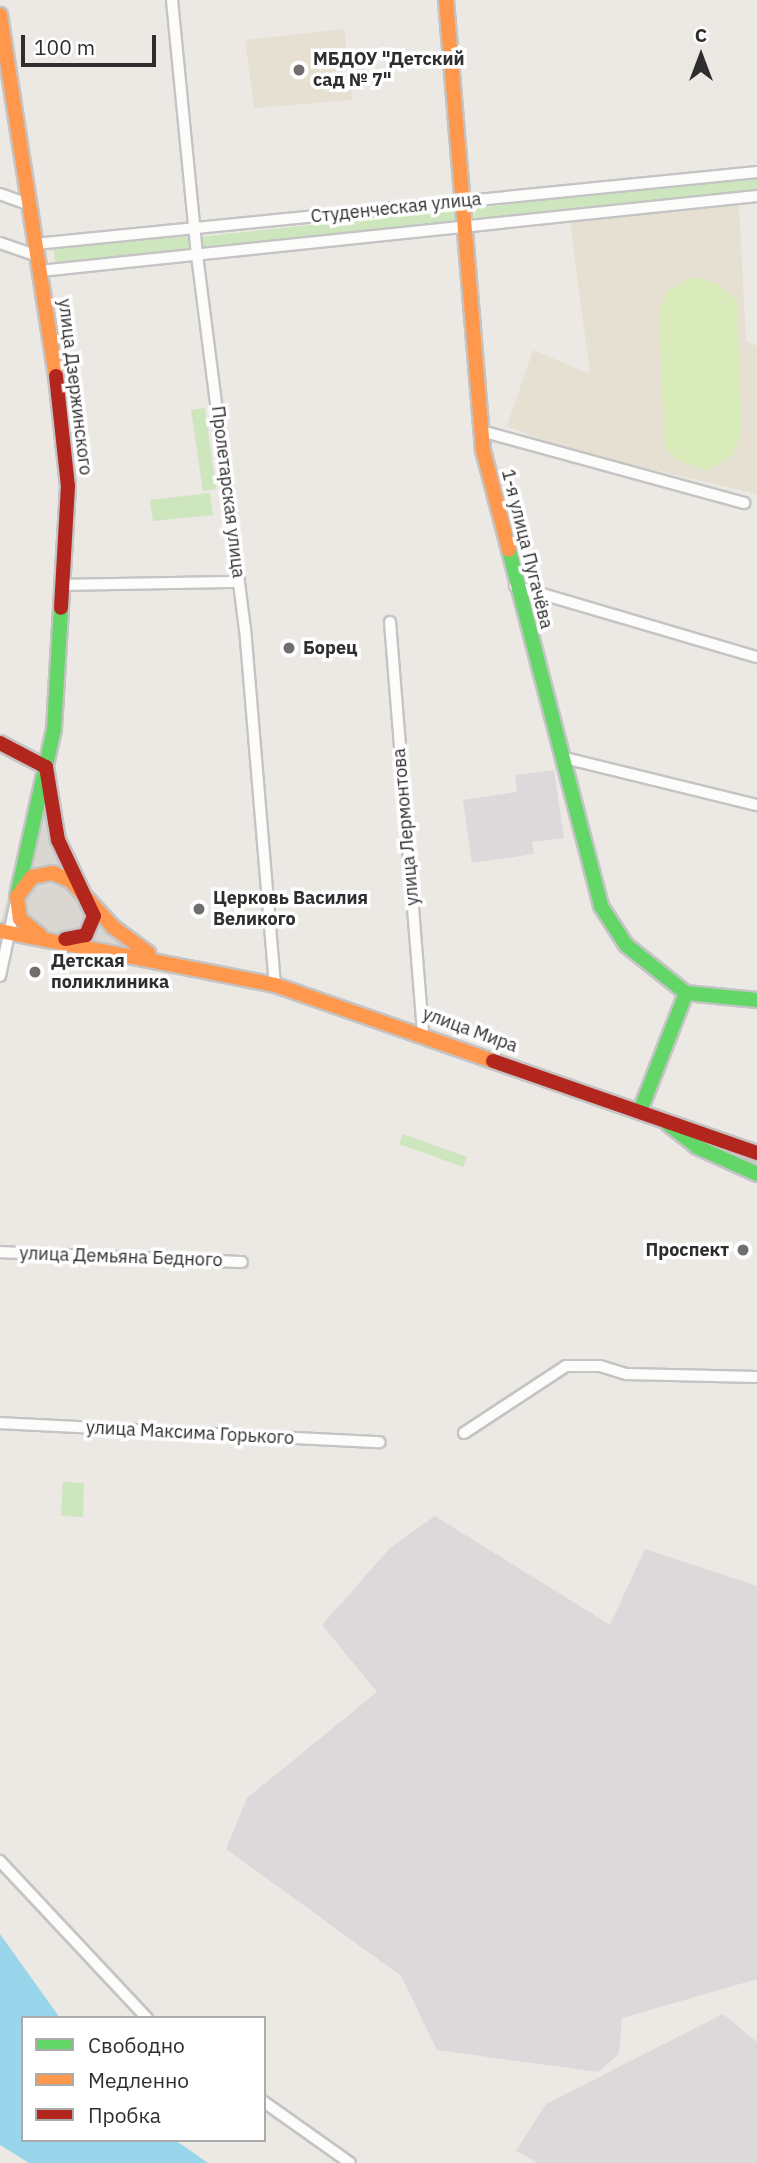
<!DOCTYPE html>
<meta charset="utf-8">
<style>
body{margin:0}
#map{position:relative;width:757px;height:2163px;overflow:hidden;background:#ece8e4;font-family:"IBM Plex Sans",sans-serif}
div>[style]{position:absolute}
.industrial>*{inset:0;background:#dcd9db}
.education>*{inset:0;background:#e6e0d3}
.green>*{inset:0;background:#cee6be}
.pitch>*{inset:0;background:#d9eabb}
.plaza>*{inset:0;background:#dad6d2}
.water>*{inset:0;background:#99d6ec}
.roads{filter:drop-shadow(2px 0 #c5c4c5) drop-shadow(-2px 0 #c5c4c5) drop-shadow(0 2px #c5c4c5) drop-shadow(0 -2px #c5c4c5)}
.street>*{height:10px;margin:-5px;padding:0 5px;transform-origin:5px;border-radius:5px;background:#fcfcfb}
.fast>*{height:14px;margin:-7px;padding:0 7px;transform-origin:7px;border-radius:7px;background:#63d668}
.slow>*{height:14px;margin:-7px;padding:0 7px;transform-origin:7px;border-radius:7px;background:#ff974d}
.jam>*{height:14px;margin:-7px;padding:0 7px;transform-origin:7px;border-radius:7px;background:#b3261e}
.dots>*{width:19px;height:19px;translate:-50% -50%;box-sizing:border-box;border:4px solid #fff;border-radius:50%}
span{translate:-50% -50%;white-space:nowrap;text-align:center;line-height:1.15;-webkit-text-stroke:7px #fff;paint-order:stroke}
.poi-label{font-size:18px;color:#2e2e2e;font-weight:700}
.left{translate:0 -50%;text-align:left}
.right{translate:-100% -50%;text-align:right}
.street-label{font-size:18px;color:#2e2e2e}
.legend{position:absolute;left:21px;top:2016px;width:245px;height:126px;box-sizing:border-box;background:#fff;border:2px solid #ababab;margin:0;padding:9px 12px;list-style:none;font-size:21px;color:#2e2e2e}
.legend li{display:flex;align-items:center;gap:14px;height:35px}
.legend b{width:35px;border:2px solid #ababab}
.north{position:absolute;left:666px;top:21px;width:70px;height:70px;-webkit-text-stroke:5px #fff;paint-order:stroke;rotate:0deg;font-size:19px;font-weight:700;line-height:28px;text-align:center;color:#2e2e2e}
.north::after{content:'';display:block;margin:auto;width:24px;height:32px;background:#2e2e2e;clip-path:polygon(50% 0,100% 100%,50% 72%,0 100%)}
.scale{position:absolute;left:21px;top:35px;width:135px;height:32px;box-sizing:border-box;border:4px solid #2e2e2e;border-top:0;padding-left:9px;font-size:21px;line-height:24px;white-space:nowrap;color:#2e2e2e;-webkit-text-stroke:5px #fff;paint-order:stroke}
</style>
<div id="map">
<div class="industrial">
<div style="clip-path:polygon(554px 770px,564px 838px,532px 842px,534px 854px,472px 863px,463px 800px,517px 792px,515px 775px)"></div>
<div style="clip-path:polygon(435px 1516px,610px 1625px,645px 1549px,757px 1586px,757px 1979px,622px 2018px,619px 2054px,598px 2072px,437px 2050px,401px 1976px,226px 1849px,247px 1798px,377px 1692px,322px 1625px,390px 1548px)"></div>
<div style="clip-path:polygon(723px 2014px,757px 2042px,757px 2163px,538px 2163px,516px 2151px,546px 2104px)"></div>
</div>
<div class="education">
<div style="clip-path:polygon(344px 29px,353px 100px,254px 108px,245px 40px)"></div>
<div style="clip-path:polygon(739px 204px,746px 341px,757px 346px,757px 494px,579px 453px,507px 426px,533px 350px,590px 374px,570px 222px)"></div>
</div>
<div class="green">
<div style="clip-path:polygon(757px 176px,757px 193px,478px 223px,473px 220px,476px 208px)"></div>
<div style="clip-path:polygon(450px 210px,458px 214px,456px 223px,200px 252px,198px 237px)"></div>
<div style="clip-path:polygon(191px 236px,192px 251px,55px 263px,54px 248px)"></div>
<div style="clip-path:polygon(205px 408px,216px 489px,203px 491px,191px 410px)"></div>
<div style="clip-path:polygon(210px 493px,213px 515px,153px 521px,150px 500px)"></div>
<div style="clip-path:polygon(403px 1134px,467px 1157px,463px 1167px,399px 1144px)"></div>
<div style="clip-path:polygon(63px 1482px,84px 1483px,83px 1517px,61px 1516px)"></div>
</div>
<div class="pitch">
<div style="clip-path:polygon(691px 277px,717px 283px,737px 301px,742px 432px,732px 456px,708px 471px,679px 461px,669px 453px,664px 441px,659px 311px,667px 291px)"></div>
</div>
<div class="plaza">
<div style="clip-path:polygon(33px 797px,48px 798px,58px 829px,89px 891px,131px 951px,0 927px)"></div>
</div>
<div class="water">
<div style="clip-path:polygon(0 1934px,60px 2018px,23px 2018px,23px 2140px,175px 2140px,208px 2163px,29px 2163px,0 2145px)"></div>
</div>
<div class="roads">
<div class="street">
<div style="left:172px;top:0;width:256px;rotate:84.4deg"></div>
<div style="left:197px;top:255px;width:376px;rotate:82.7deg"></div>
<div style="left:245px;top:628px;width:358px;rotate:85.2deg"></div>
<div style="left:0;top:194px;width:30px;rotate:20deg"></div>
<div style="left:0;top:243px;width:39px;rotate:19deg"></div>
<div style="left:35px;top:244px;width:726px;rotate:-5.69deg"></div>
<div style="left:40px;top:271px;width:721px;rotate:-5.97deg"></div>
<div style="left:481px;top:431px;width:273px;rotate:15.3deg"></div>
<div style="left:63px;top:585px;width:176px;rotate:-1deg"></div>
<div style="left:515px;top:586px;width:252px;rotate:16.4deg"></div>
<div style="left:390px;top:622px;width:412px;rotate:85.4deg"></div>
<div style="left:565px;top:758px;width:198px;rotate:13.8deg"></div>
<div style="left:0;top:976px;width:72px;rotate:-77.9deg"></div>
<div style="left:0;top:1252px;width:242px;rotate:2.4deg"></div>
<div style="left:0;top:1423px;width:380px;rotate:2.9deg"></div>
<div style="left:464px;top:1433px;width:122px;rotate:-33.3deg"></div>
<div style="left:566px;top:1366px;width:34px"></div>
<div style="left:600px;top:1366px;width:28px;rotate:17deg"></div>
<div style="left:627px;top:1374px;width:130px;rotate:1.3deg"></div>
<div style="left:0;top:1861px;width:215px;rotate:46.9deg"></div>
<div style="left:264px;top:2102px;width:105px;rotate:35.3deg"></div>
</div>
<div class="fast">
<div style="left:509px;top:550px;width:368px;rotate:75.5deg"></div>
<div style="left:601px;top:906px;width:46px;rotate:57.3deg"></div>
<div style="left:626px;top:945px;width:77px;rotate:38.7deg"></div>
<div style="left:686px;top:993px;width:71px;rotate:5.6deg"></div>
<div style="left:17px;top:896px;width:171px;rotate:-77.5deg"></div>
<div style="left:54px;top:729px;width:121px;rotate:-86.7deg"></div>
<div style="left:640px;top:1111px;width:127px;rotate:-68.7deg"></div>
<div style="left:668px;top:1124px;width:37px;rotate:38deg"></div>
<div style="left:697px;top:1147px;width:66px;rotate:24.2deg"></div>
</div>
<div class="slow">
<div style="left:446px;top:0;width:452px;rotate:85.3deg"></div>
<div style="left:483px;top:450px;width:103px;rotate:75.4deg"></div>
<div style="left:0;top:15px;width:365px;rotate:81.2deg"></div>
<div style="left:0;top:931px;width:280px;rotate:11.1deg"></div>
<div style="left:275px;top:985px;width:231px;rotate:19.2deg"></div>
<div style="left:40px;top:935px;width:26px;rotate:-141deg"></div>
<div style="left:20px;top:919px;width:22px;rotate:-98deg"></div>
<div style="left:17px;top:897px;width:25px;rotate:-53deg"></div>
<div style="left:32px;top:877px;width:21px;rotate:-11deg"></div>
<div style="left:53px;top:873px;width:20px;rotate:24deg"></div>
<div style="left:71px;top:881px;width:62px;rotate:47.6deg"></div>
<div style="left:113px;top:927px;width:44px;rotate:36.6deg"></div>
</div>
<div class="jam">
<div style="left:56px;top:376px;width:111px;rotate:83.8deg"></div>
<div style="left:68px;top:486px;width:122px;rotate:93.3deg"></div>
<div style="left:0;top:743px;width:52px;rotate:27.6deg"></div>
<div style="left:46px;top:767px;width:74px;rotate:80.7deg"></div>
<div style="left:58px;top:840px;width:84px;rotate:64.7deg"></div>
<div style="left:94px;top:916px;width:21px;rotate:113deg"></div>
<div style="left:86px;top:935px;width:21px;rotate:169deg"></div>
<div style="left:493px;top:1061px;width:280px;rotate:19.2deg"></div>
</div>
</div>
<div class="dots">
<div style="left:299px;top:70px;background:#706f6e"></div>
<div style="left:289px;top:648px;background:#706f6e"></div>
<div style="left:199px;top:909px;background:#706f6e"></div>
<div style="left:35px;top:972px;background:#706f6e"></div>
<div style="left:743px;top:1250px;background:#706f6e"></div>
</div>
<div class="poi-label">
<span class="left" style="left:313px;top:70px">МБДОУ "Детский<br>сад № 7"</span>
<span class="left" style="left:303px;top:648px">Борец</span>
<span class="left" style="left:213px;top:909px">Церковь Василия<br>Великого</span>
<span class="left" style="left:51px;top:972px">Детская<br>поликлиника</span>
<span class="right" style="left:729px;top:1250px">Проспект</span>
</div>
<div class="street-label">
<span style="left:396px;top:208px;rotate:-6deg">Студенческая улица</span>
<span style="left:75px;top:387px;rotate:83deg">улица Дзержинского</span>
<span style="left:228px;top:492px;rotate:83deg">Пролетарская улица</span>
<span style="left:527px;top:549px;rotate:76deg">1-я улица Пугачёва</span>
<span style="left:406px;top:827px;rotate:-95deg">улица Лермонтова</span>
<span style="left:470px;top:1030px;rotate:20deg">улица Мира</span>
<span style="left:121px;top:1257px;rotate:2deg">улица Демьяна Бедного</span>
<span style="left:190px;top:1433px;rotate:3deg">улица Максима Горького</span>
</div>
<ul class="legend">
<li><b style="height:9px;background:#63d668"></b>Свободно</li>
<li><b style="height:9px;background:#ff974d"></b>Медленно</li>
<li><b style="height:9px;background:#b3261e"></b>Пробка</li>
</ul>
<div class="north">С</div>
<div class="scale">100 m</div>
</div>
